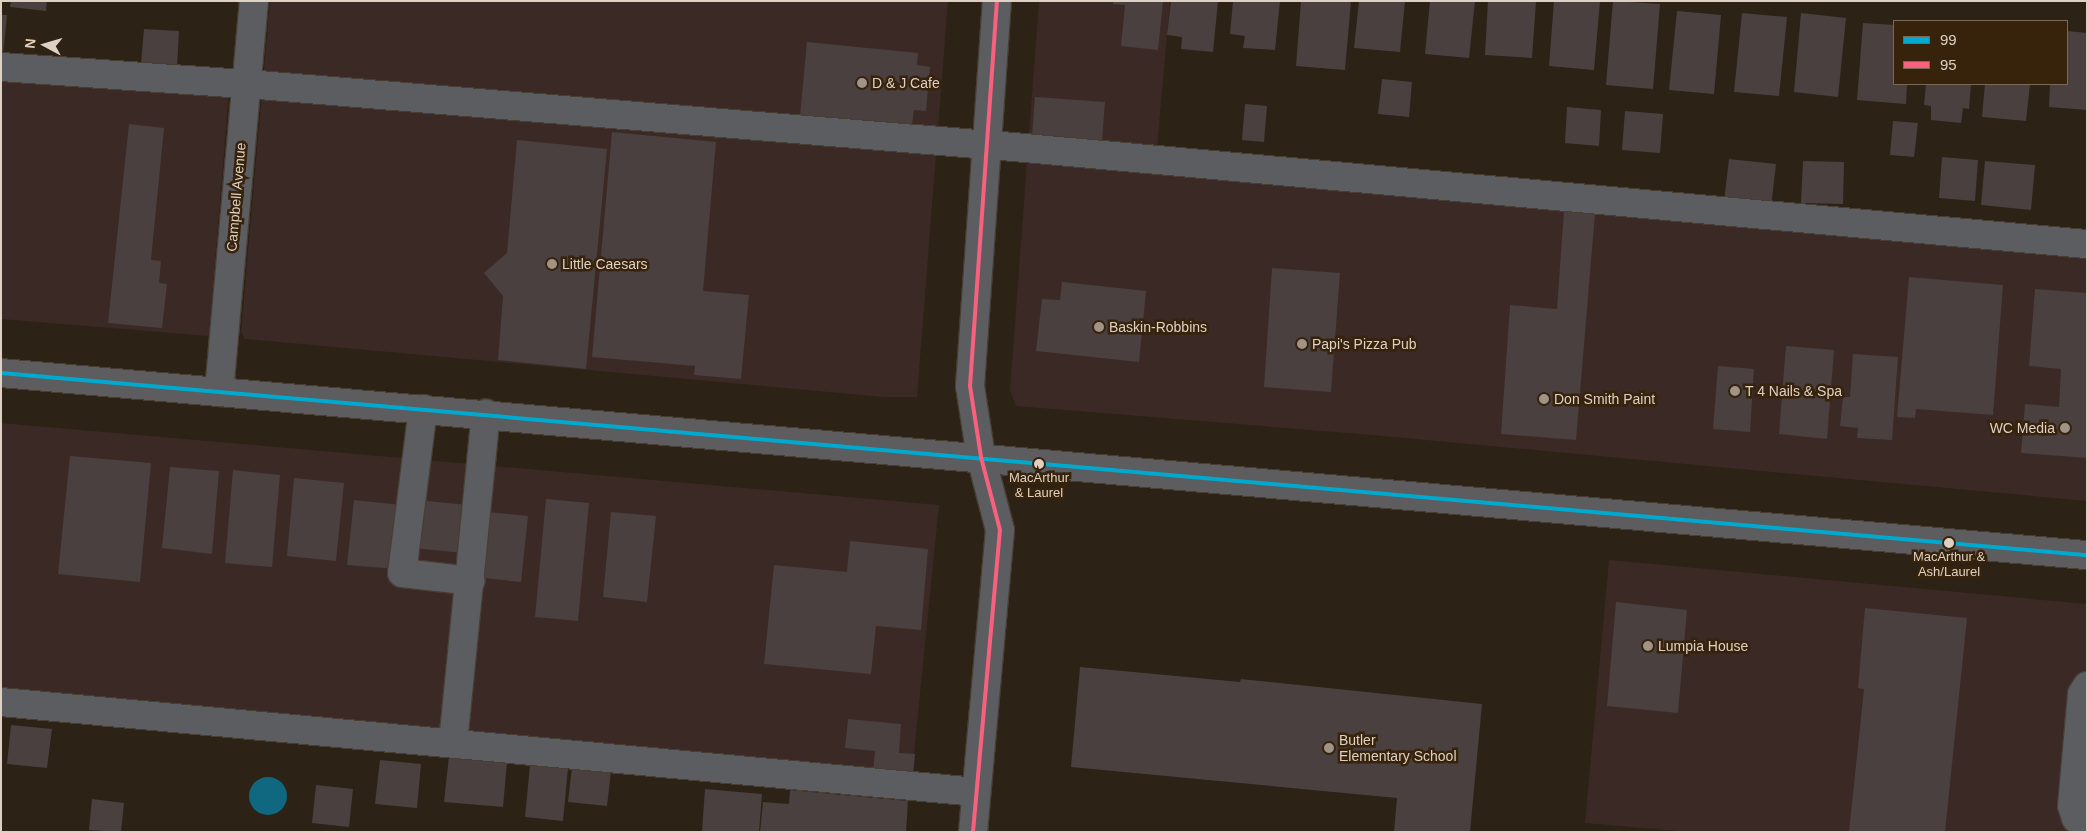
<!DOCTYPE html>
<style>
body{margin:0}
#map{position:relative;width:2088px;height:833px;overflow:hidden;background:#2d2216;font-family:Helvetica,sans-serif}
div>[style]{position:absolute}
.commercial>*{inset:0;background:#3b2925}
.water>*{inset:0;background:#106880}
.round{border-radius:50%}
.building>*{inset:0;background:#4a403f}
.roads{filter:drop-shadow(1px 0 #483e34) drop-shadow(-1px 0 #483e34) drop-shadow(0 1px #483e34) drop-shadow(0 -1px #483e34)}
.minor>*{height:28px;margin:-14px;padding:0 14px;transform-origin:14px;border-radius:14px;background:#5c5d61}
.major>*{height:28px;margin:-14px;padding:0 14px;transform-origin:14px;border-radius:14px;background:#5d5c5e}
.bus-1>*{height:4px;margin:-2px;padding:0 2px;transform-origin:2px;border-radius:2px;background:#00a9ce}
.bus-2>*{height:4px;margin:-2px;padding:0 2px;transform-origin:2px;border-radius:2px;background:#f8607d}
.dots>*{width:14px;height:14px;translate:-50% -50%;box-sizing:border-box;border:2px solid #37230c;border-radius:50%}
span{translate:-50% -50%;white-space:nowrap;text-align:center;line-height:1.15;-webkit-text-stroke:5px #37230c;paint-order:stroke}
.bus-label{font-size:13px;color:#ded1c4}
.poi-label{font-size:14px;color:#ded1c4}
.left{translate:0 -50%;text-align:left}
.right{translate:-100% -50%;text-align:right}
.street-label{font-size:14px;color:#ded1c4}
.frame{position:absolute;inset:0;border:2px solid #ded1c4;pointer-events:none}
.legend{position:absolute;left:1893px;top:20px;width:175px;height:65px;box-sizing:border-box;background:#37230c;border:1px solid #7a6956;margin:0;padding:6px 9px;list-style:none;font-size:15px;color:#ded1c4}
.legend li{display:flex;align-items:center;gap:10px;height:25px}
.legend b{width:25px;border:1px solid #7a6956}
.north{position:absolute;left:20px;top:20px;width:50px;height:50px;-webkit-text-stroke:4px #37230c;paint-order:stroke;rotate:276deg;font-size:14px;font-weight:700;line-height:20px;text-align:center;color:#ded1c4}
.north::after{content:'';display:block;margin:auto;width:18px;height:22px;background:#ded1c4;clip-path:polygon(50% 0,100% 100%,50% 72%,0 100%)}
</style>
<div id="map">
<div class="commercial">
<div style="clip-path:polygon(270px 1px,948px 1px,917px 397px,884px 397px,245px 339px,241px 332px)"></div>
<div style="clip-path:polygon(1039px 1px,1170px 1px,1155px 170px,2087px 255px,2087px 501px,1372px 435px,1016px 406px,1010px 390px)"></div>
<div style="clip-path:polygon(1px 73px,229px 90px,209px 336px,1px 319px)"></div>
<div style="clip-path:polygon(1px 423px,939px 505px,910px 793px,1px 717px)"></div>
<div style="clip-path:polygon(1609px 560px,2087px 604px,2087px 832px,1690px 832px,1585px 823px)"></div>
</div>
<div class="water">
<div class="round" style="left:249px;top:777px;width:38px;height:38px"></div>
</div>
<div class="building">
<div style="clip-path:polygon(11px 1px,47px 1px,46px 11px,10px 7px)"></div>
<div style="clip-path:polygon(1113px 1px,1163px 1px,1158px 50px,1121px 46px,1125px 5px,1113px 4px)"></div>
<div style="clip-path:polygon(1171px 1px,1218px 1px,1213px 52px,1181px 49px,1182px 37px,1167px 35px)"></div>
<div style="clip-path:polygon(1233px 1px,1280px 1px,1275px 50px,1243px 48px,1245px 36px,1230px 34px)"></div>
<div style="clip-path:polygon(1301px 1px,1351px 1px,1345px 70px,1296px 66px)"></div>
<div style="clip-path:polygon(1359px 1px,1405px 1px,1400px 52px,1354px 48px)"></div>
<div style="clip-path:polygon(1430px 1px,1475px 1px,1469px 58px,1425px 54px)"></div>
<div style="clip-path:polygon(1488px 1px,1536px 1px,1532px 58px,1485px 55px)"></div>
<div style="clip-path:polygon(1554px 1px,1600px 1px,1594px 70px,1549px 66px)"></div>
<div style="clip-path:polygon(1613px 1px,1660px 4px,1653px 89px,1606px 85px)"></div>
<div style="clip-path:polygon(1677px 11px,1721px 15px,1714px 94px,1669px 90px)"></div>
<div style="clip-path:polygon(1742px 13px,1787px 17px,1779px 96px,1734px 92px)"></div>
<div style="clip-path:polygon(1801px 13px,1846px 18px,1838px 97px,1794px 92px)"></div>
<div style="clip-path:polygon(1px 15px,7px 15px,3px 55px,1px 55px)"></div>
<div style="clip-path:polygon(1863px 23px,1894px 25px,1894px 84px,1907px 84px,1906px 104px,1857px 100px)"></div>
<div style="clip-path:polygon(144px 29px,179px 31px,177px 67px,141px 64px)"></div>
<div style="clip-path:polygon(2067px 31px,2087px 33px,2087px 110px,2049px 107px,2050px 84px,2067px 84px)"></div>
<div style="clip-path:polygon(807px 42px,918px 53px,917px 65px,930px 67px,926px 111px,914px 110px,912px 125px,800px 116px)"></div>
<div style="clip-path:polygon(1382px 79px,1412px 82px,1409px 117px,1378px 114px)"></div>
<div style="clip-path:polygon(1926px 84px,1971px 84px,1969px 109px,1963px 108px,1961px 123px,1931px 120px,1931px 106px,1924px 105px)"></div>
<div style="clip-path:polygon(1985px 84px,2030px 84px,2026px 121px,1982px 117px)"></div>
<div style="clip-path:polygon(1035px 97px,1105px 102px,1102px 141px,1032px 136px)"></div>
<div style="clip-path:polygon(1245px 104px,1267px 106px,1264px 142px,1242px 140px)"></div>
<div style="clip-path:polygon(1567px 107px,1601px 110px,1599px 146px,1565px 143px)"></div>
<div style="clip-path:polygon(1625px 111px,1663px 114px,1660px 153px,1622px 150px)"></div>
<div style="clip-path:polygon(1893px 121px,1918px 123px,1914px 157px,1890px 155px)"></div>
<div style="clip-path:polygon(129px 124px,164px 128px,151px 260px,161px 261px,159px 283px,167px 284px,162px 328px,108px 323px)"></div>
<div style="clip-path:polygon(612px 132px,716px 142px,703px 291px,749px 295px,741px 379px,694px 375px,695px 366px,592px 357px)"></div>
<div style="clip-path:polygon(517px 140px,607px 149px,586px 369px,498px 360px,503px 296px,484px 273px,507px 253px)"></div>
<div style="clip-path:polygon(1942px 157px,1978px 160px,1975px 201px,1939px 198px)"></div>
<div style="clip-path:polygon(1729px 159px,1776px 164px,1771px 207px,1724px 202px)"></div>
<div style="clip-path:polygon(1803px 161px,1844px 162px,1843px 204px,1801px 203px)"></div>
<div style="clip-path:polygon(1985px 161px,2035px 165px,2031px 210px,1981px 205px)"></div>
<div style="clip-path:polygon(1564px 211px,1595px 214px,1576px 440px,1501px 434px,1510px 305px,1557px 309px)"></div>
<div style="clip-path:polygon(1272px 268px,1340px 273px,1331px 392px,1264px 387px)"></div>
<div style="clip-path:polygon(1909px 277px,2003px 285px,1993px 415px,1916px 409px,1915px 418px,1897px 417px)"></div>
<div style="clip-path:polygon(1062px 282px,1146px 291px,1139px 362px,1036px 351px,1042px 299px,1060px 300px)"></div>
<div style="clip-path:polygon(2035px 289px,2087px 293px,2087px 458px,2021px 453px,2025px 404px,2059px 407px,2061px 369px,2029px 366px)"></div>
<div style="clip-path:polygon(1786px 346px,1834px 350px,1827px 439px,1779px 434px)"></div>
<div style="clip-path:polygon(1853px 354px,1898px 357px,1892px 440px,1857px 438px,1858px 428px,1840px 426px,1843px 397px,1850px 397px)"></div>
<div style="clip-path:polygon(1718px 366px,1754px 369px,1750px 432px,1713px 429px)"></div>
<div style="clip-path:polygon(70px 456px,151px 463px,140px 582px,58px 574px)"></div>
<div style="clip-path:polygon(170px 467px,219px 471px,212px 554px,162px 548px)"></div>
<div style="clip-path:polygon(233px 470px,280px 475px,272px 567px,225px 563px)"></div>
<div style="clip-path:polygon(294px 478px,344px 483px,336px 561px,287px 556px)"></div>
<div style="clip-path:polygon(546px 499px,589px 503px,578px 621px,535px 617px)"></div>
<div style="clip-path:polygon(354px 500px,401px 505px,396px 569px,347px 565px)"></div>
<div style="clip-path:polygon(417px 500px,468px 505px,464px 553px,412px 548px)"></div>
<div style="clip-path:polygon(480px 511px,528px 516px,521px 582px,473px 577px)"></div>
<div style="clip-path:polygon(611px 512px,656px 516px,647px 602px,603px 597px)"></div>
<div style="clip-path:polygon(850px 541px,928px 549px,921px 630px,876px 626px,871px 674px,764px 664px,774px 565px,847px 572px)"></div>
<div style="clip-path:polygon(1616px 602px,1687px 610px,1678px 713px,1607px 706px)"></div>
<div style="clip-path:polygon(1865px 608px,1967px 618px,1945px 832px,1849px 832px,1864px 689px,1858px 688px)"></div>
<div style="clip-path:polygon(1080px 667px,1240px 682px,1241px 679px,1482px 704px,1470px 832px,1394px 832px,1397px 798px,1071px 767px)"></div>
<div style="clip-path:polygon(848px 719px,901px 724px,899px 753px,915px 754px,913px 776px,873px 772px,875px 751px,845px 748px)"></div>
<div style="clip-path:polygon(11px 725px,52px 729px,47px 768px,7px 764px)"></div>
<div style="clip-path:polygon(449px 756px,507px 762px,503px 807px,444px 802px)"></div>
<div style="clip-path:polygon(380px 760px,421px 764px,417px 808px,375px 804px)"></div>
<div style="clip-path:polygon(530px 765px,568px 768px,563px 821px,525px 817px)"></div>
<div style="clip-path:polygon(572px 767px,611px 771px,607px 806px,568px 802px)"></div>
<div style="clip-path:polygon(316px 785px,353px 789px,349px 827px,312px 823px)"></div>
<div style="clip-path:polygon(705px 789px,762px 794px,759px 832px,702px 832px)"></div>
<div style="clip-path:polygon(790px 790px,908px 801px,906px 832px,760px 832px,763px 802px,789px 804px)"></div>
<div style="clip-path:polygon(92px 799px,124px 803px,121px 832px,89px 830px)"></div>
</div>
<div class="roads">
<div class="minor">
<div style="left:1px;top:67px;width:247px;rotate:4deg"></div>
<div style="left:247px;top:84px;width:781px;rotate:4.7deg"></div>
<div style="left:1025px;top:148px;width:1066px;rotate:5.17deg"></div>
<div style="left:219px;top:392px;width:393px;rotate:-84.9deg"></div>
<div style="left:423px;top:409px;width:165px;rotate:97.3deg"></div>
<div style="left:402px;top:573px;width:69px;rotate:6.6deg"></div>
<div style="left:2087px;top:686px;width:9px;rotate:122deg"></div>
<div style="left:2082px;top:694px;width:112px;rotate:95.1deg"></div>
<div style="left:2072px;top:806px;width:13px;rotate:72deg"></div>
<div style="left:2076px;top:818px;width:16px;rotate:45deg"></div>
<div style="left:1px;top:702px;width:979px;rotate:5.27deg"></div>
<div style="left:453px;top:743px;width:331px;rotate:-84.3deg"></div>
<div style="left:973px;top:832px;width:303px;rotate:-84.9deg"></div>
<div style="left:1000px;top:530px;width:75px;rotate:-104.6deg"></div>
<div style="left:981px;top:457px;width:72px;rotate:-98.8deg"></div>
<div style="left:970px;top:386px;width:386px;rotate:-86deg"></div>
</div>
<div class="major">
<div style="left:1px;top:373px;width:2094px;rotate:4.99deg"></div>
</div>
</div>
<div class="bus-1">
<div style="left:1px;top:373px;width:2094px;rotate:4.99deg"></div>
</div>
<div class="bus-2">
<div style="left:973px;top:832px;width:303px;rotate:-84.9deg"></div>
<div style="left:1000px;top:530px;width:75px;rotate:-104.6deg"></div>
<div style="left:981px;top:457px;width:72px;rotate:-98.8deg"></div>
<div style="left:970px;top:386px;width:386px;rotate:-86deg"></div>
</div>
<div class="dots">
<div style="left:862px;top:83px;background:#a09487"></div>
<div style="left:552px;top:264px;background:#a09487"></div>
<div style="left:1099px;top:327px;background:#a09487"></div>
<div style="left:1302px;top:344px;background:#a09487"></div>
<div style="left:1735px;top:391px;background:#a09487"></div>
<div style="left:1544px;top:399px;background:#a09487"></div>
<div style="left:2065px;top:428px;background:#a09487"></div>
<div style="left:1039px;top:464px;background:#ded1c4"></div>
<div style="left:1949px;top:543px;background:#ded1c4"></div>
<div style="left:1648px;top:646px;background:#a09487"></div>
<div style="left:1329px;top:748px;background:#a09487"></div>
</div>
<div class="bus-label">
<span style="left:1039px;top:486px">MacArthur<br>&amp; Laurel</span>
<span style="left:1949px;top:565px">MacArthur &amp;<br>Ash/Laurel</span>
</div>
<div class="poi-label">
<span class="left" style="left:872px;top:83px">D &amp; J Cafe</span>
<span class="left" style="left:562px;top:264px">Little Caesars</span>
<span class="left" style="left:1109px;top:327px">Baskin-Robbins</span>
<span class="left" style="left:1312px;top:344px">Papi's Pizza Pub</span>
<span class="left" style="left:1745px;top:391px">T 4 Nails &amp; Spa</span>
<span class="left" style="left:1554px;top:399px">Don Smith Paint</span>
<span class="right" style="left:2055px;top:428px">WC Media</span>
<span class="left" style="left:1658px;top:646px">Lumpia House</span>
<span class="left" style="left:1339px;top:748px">Butler<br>Elementary School</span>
</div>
<div class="street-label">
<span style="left:236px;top:197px;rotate:-85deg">Campbell Avenue</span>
</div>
<div class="frame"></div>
<ul class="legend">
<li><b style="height:6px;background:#00a9ce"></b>99</li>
<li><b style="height:6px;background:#f8607d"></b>95</li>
</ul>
<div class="north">N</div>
</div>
